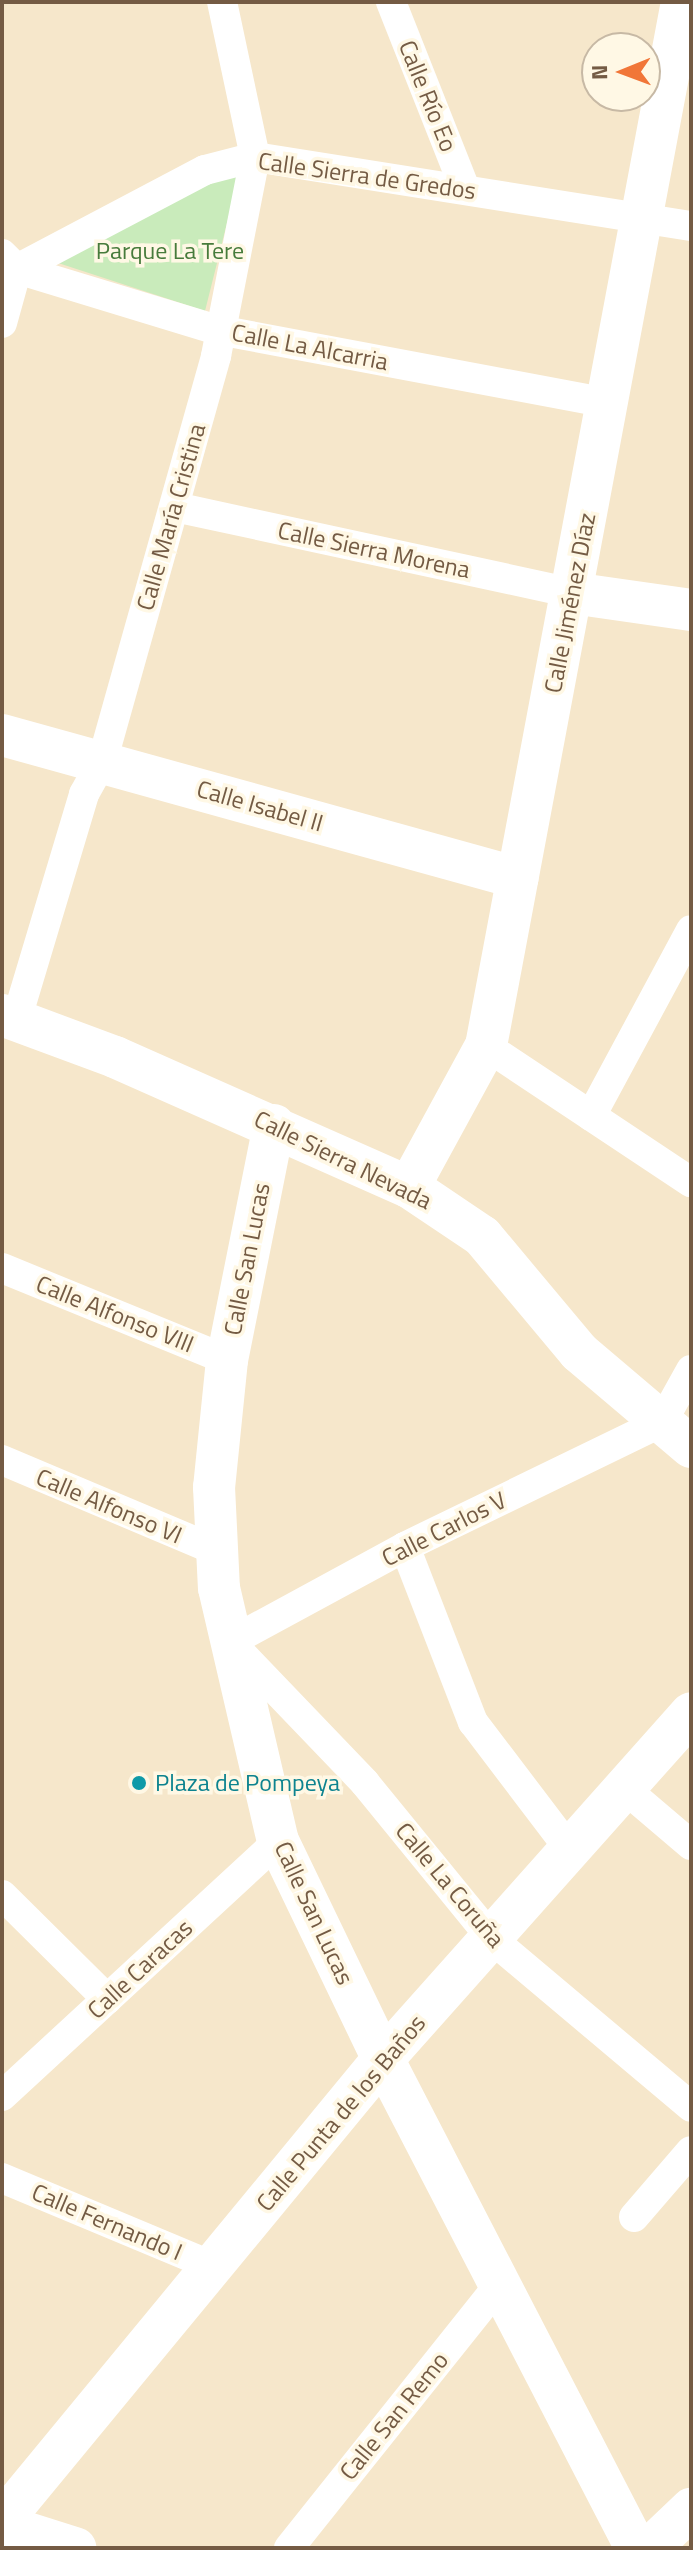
<!DOCTYPE html>
<meta charset="utf-8">
<style>
body{margin:0}
#map{position:relative;width:693px;height:2550px;overflow:hidden;background:#fef5dd;font-family:"Titillium Web",sans-serif}
div>[style]{position:absolute}
.residential>*{inset:0;background:#f6e7cb}
.green>*{inset:0;background:#c9ebbb}
.street>*{height:30px;margin:-15px;padding:0 15px;transform-origin:15px;border-radius:15px;background:#fff}
.secondary>*{height:42px;margin:-21px;padding:0 21px;transform-origin:21px;border-radius:21px;background:#fff}
.dots>*{width:22px;height:22px;translate:-50% -50%;box-sizing:border-box;border:4px solid #fff8e5;border-radius:50%}
span{translate:-50% -50%;white-space:nowrap;text-align:center;line-height:1.15;-webkit-text-stroke:7px #fff8e5;paint-order:stroke}
.street-label{font-size:24px;color:#745b44}
.park-label{font-size:24px;color:#477b3b}
.culture-label{font-size:24px;color:#0d838f}
.left{translate:0 -50%;text-align:left}
.frame{position:absolute;inset:0;border:4px solid #745b44;pointer-events:none}
.north{position:absolute;left:581px;top:32px;width:80px;height:80px;box-sizing:border-box;background:#fff8e5;border:2px solid #c7b9a5;border-radius:50%;rotate:269deg;font-size:22px;font-weight:700;line-height:32px;text-align:center;color:#745b44}
.north::after{content:'';display:block;margin:auto;width:28px;height:36px;background:#f17638;clip-path:polygon(50% 0,100% 100%,50% 72%,0 100%)}
</style>
<div id="map">
<div class="residential">
<div style="clip-path:polygon(evenodd,2px 2px,691px 2px,691px 2548px,2px 2548px,2px 2px,597px 48px,645px 48px,645px 96px,597px 96px,597px 48px)"></div>
</div>
<div class="green">
<div style="clip-path:polygon(240px 171px,205px 311px,49px 260px,210px 179px)"></div>
</div>
<div class="street">
<div style="left:391px;top:2px;width:201px;rotate:68.4deg"></div>
<div style="left:2px;top:254px;width:21px;rotate:45deg"></div>
<div style="left:17px;top:269px;width:210px;rotate:16.9deg"></div>
<div style="left:218px;top:330px;width:398px;rotate:10.6deg"></div>
<div style="left:17px;top:269px;width:212px;rotate:-27.8deg"></div>
<div style="left:205px;top:170px;width:52px;rotate:-14.6deg"></div>
<div style="left:255px;top:157px;width:441px;rotate:9deg"></div>
<div style="left:2px;top:323px;width:56px;rotate:-74.5deg"></div>
<div style="left:175px;top:507px;width:406px;rotate:12.2deg"></div>
<div style="left:16px;top:1021px;width:237px;rotate:-73.3deg"></div>
<div style="left:84px;top:794px;width:37px;rotate:-61deg"></div>
<div style="left:102px;top:762px;width:422px;rotate:-74.3deg"></div>
<div style="left:216px;top:356px;width:203px;rotate:-78.9deg"></div>
<div style="left:255px;top:157px;width:158px;rotate:-102deg"></div>
<div style="left:486px;top:1046px;width:246px;rotate:33.6deg"></div>
<div style="left:591px;top:1116px;width:211px;rotate:-61.7deg"></div>
<div style="left:2px;top:1268px;width:243px;rotate:22.2deg"></div>
<div style="left:691px;top:1370px;width:60px;rotate:119.1deg"></div>
<div style="left:662px;top:1422px;width:286px;rotate:154.1deg"></div>
<div style="left:405px;top:1547px;width:199px;rotate:151.5deg"></div>
<div style="left:230px;top:1642px;width:195px;rotate:46.2deg"></div>
<div style="left:365px;top:1783px;width:203px;rotate:50.8deg"></div>
<div style="left:493px;top:1940px;width:259px;rotate:40.1deg"></div>
<div style="left:2px;top:1460px;width:233px;rotate:22.9deg"></div>
<div style="left:405px;top:1547px;width:188px;rotate:68.8deg"></div>
<div style="left:473px;top:1722px;width:162px;rotate:52.8deg"></div>
<div style="left:624px;top:1788px;width:88px;rotate:40.4deg"></div>
<div style="left:2px;top:1895px;width:148px;rotate:44.7deg"></div>
<div style="left:2px;top:2096px;width:376px;rotate:-42.7deg"></div>
<div style="left:2px;top:2178px;width:228px;rotate:22.7deg"></div>
<div style="left:634px;top:2217px;width:87px;rotate:-49.2deg"></div>
<div style="left:289px;top:2548px;width:338px;rotate:-51.4deg"></div>
</div>
<div class="secondary">
<div style="left:572px;top:593px;width:120px;rotate:8.1deg"></div>
<div style="left:2px;top:735px;width:535px;rotate:15.49deg"></div>
<div style="left:2px;top:1015px;width:121px;rotate:20.4deg"></div>
<div style="left:115px;top:1057px;width:321px;rotate:23.9deg"></div>
<div style="left:409px;top:1187px;width:88px;rotate:33.9deg"></div>
<div style="left:482px;top:1236px;width:151px;rotate:50.1deg"></div>
<div style="left:579px;top:1352px;width:147px;rotate:40.3deg"></div>
<div style="left:274px;top:1125px;width:240px;rotate:101.3deg"></div>
<div style="left:227px;top:1360px;width:128px;rotate:95.8deg"></div>
<div style="left:214px;top:1487px;width:101px;rotate:87.2deg"></div>
<div style="left:219px;top:1588px;width:260px;rotate:76.9deg"></div>
<div style="left:278px;top:1841px;width:242px;rotate:64.3deg"></div>
<div style="left:383px;top:2059px;width:551px;rotate:62.64deg"></div>
<div style="left:409px;top:1187px;width:161px;rotate:-61.4deg"></div>
<div style="left:486px;top:1046px;width:1062px;rotate:-79.37deg"></div>
<div style="left:2px;top:2521px;width:599px;rotate:-50.49deg"></div>
<div style="left:383px;top:2059px;width:463px;rotate:-48.3deg"></div>
<div style="left:2px;top:2525px;width:77px;rotate:17.5deg"></div>
<div style="left:650px;top:2548px;width:57px;rotate:-43.6deg"></div>
</div>
<div class="dots">
<div style="left:139px;top:1783px;background:#0f9aa8"></div>
</div>
<div class="street-label">
<span style="left:428px;top:96px;rotate:68deg">Calle Río Eo</span>
<span style="left:367px;top:176px;rotate:8deg">Calle Sierra de Gredos</span>
<span style="left:310px;top:347px;rotate:11deg">Calle La Alcarria</span>
<span style="left:171px;top:517px;rotate:-74deg">Calle María Cristina</span>
<span style="left:374px;top:550px;rotate:12deg">Calle Sierra Morena</span>
<span style="left:570px;top:603px;rotate:-79deg">Calle Jiménez Díaz</span>
<span style="left:260px;top:806px;rotate:16deg">Calle Isabel II</span>
<span style="left:343px;top:1160px;rotate:26deg">Calle Sierra Nevada</span>
<span style="left:247px;top:1259px;rotate:-79deg">Calle San Lucas</span>
<span style="left:115px;top:1314px;rotate:22deg">Calle Alfonso VIII</span>
<span style="left:109px;top:1506px;rotate:23deg">Calle Alfonso VI</span>
<span style="left:444px;top:1529px;rotate:-27deg">Calle Carlos V</span>
<span style="left:450px;top:1885px;rotate:50deg">Calle La Coruña</span>
<span style="left:314px;top:1913px;rotate:65deg">Calle San Lucas</span>
<span style="left:140px;top:1969px;rotate:-43deg">Calle Caracas</span>
<span style="left:341px;top:2113px;rotate:-50deg">Calle Punta de los Baños</span>
<span style="left:107px;top:2222px;rotate:23deg">Calle Fernando I</span>
<span style="left:394px;top:2416px;rotate:-51deg">Calle San Remo</span>
</div>
<div class="park-label">
<span style="left:170px;top:251px">Parque La Tere</span>
</div>
<div class="culture-label">
<span class="left" style="left:155px;top:1783px">Plaza de Pompeya</span>
</div>
<div class="frame"></div>
<div class="north">N</div>
</div>
